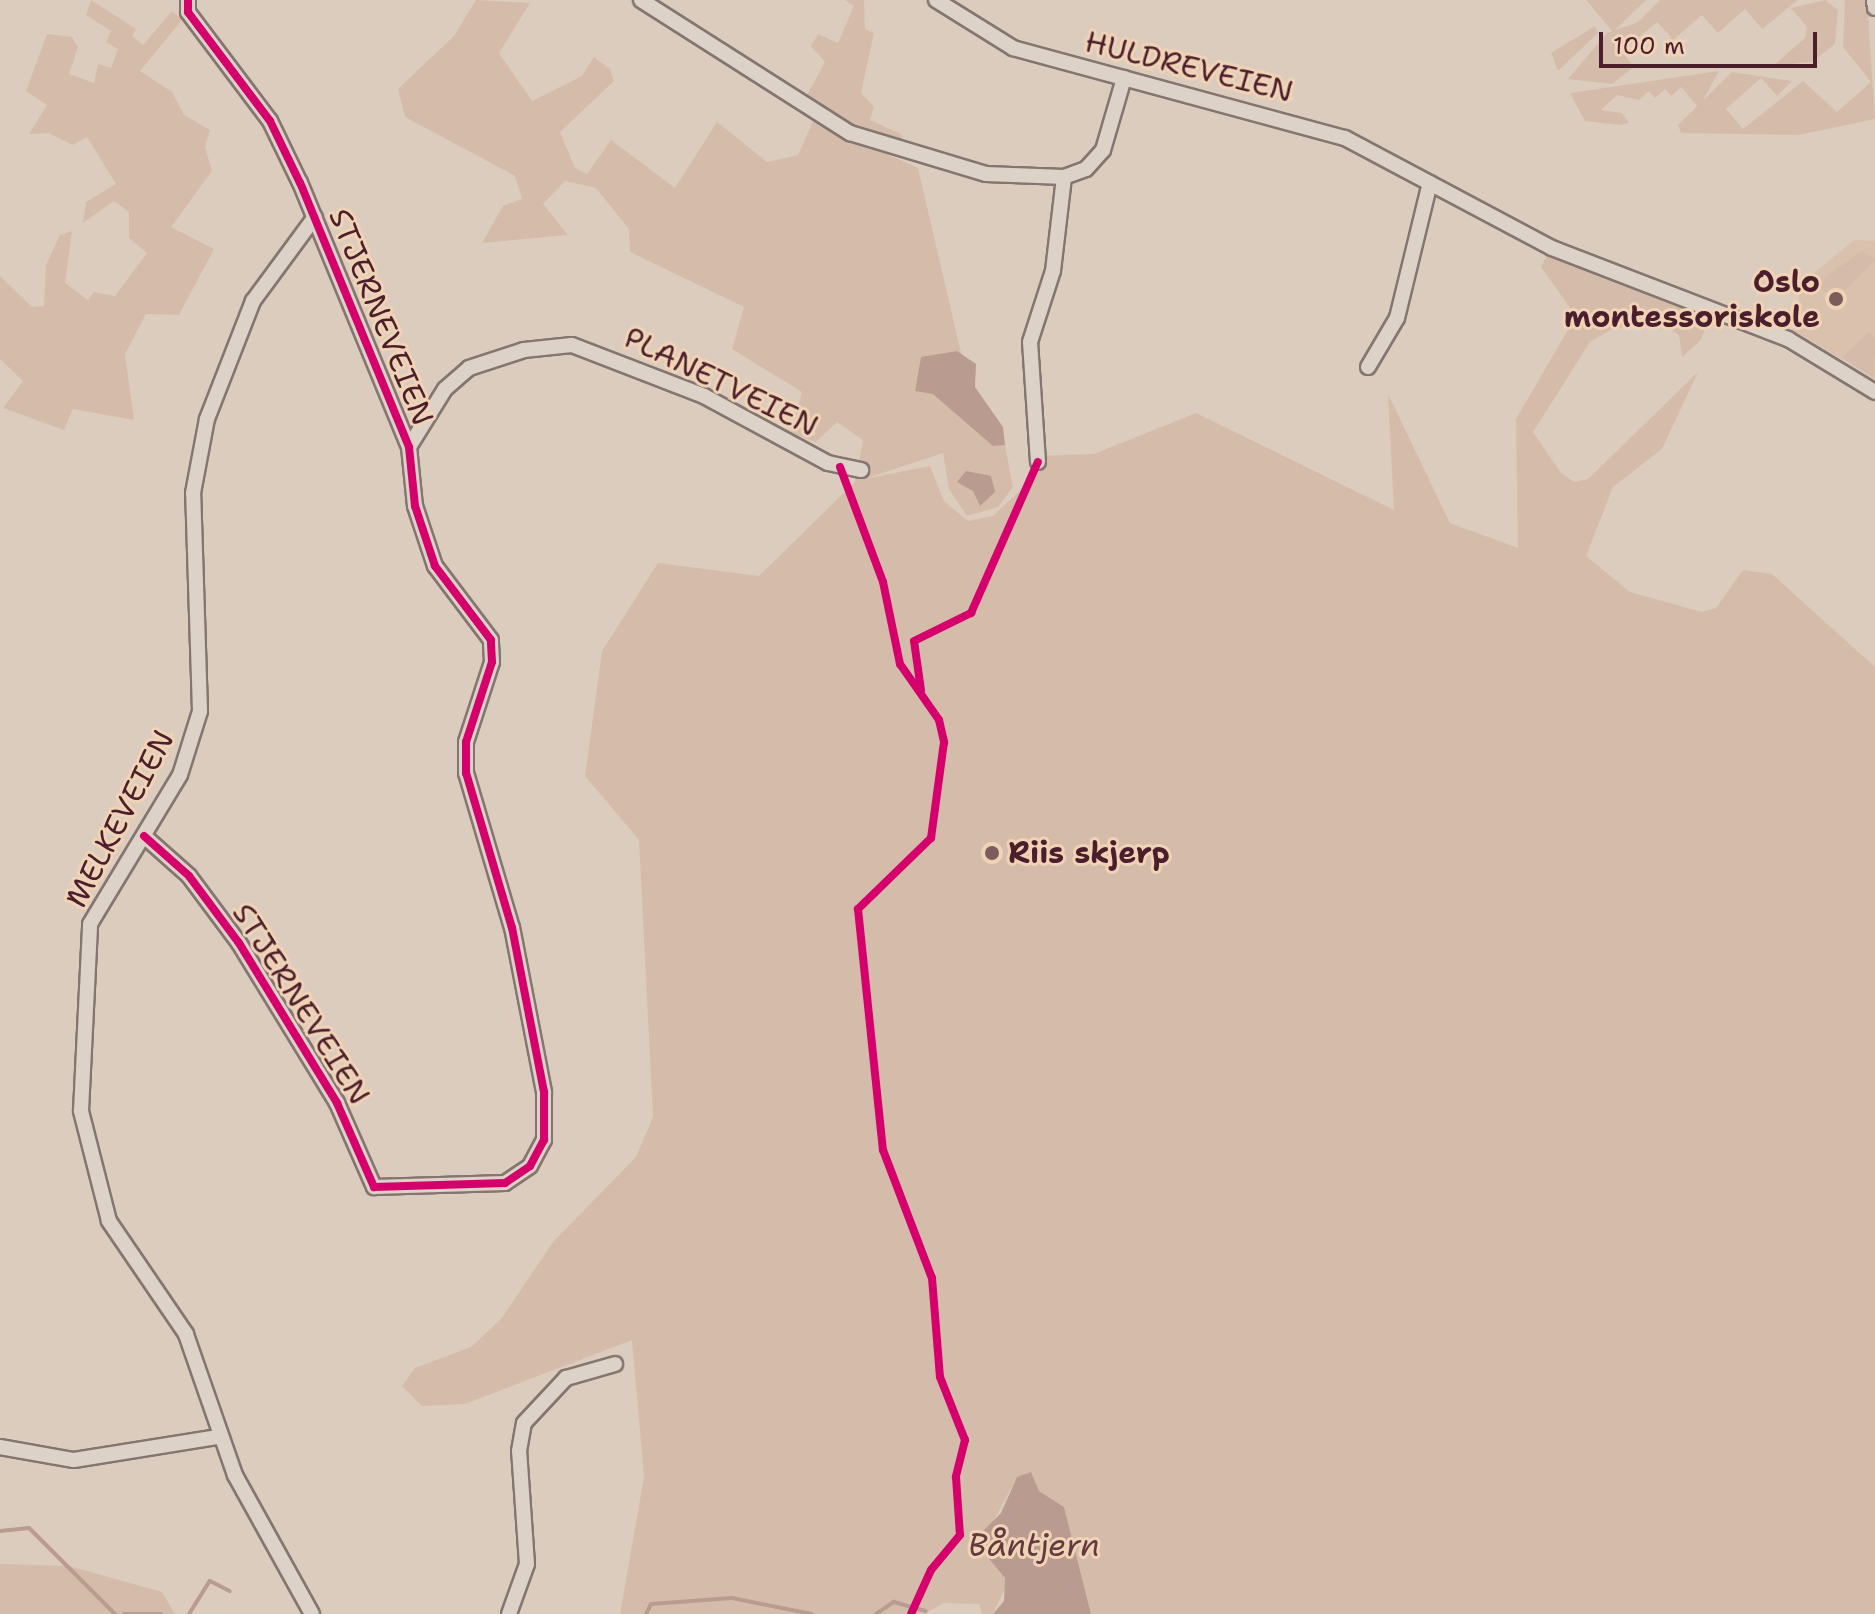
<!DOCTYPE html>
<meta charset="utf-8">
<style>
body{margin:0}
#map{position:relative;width:1875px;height:1614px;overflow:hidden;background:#dcccbd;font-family:"Shantell Sans",sans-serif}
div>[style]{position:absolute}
.built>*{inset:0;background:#d9c1ad}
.green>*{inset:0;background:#d5bcaa}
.water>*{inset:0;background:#b99c8f}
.stream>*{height:4px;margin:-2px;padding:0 2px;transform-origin:2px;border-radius:2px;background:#b99c8f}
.roads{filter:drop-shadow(2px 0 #847570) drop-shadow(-2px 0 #847570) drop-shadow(0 2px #847570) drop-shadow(0 -2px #847570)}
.street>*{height:14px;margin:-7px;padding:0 7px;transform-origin:7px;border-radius:7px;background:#ddd2c7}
.cycleway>*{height:8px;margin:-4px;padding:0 4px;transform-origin:4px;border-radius:4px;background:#d6006c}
.dots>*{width:22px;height:22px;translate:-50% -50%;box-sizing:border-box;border:4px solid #f0d3b6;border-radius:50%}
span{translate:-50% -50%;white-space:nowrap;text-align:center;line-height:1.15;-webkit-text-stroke:6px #f0d3b6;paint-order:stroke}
.street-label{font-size:30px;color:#4a1f2b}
.poi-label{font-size:30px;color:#4a1f2b;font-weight:700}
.right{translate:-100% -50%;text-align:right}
.left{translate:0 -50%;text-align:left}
.water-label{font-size:32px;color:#62393f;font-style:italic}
.scale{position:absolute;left:1599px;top:32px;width:218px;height:36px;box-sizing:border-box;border:4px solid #4a1f2b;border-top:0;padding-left:10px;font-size:24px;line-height:28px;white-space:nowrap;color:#4a1f2b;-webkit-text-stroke:6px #f0d3b6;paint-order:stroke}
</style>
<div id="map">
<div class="built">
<div style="clip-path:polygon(1854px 240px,1875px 241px,1875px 379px,1793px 330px,1802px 283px)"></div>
</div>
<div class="green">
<div style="clip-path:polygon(91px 0,136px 29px,132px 36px,143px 45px,172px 11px,182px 20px,140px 71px,172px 92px,184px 115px,210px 130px,205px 147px,212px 171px,171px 227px,214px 249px,179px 315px,146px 314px,125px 354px,134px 420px,73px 409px,64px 430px,3px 408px,23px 381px,0 359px,0 276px,32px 307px,44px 306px,46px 265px,60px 235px,72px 231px,65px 283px,88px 300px,94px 292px,115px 296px,147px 253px,129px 238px,129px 212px,114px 201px,83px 223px,86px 202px,116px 184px,87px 137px,73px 145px,48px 133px,29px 134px,47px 105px,26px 91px,47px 34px,72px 37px,78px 47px,69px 74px,94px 83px,98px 64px,111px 68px,118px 49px,106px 42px,111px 31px,86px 15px)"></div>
<div style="clip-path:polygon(476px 0,530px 3px,499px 53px,532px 101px,582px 76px,594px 57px,610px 69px,614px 81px,560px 132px,575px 168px,587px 174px,611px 140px,675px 188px,717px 122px,767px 162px,798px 155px,813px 121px,918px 168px,980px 434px,1005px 445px,1013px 487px,998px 507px,967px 516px,949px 489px,943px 453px,864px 479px,930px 466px,944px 501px,968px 521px,993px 516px,1022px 489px,1035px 456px,1094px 454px,1196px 413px,1394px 510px,1388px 394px,1450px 523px,1518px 548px,1516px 419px,1576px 316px,1541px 267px,1547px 255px,1708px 319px,1701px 340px,1682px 357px,1679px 335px,1663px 324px,1612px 329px,1590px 342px,1533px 432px,1561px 473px,1574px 482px,1588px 479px,1698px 372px,1662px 449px,1613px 487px,1586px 556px,1630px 592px,1702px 612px,1716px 608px,1743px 570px,1772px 574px,1875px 667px,1875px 1614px,1091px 1614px,1064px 1507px,1017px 1477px,992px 1524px,1006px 1586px,993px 1614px,982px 1614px,979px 1604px,944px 1603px,924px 1614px,620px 1614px,644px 1477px,632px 1340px,465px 1404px,422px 1406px,402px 1386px,415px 1368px,471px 1347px,502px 1318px,553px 1242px,636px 1157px,653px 1117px,639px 840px,585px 776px,602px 651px,658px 563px,759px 576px,855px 482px,863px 440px,837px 422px,816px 442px,791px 433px,802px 392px,732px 349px,744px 307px,630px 252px,629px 229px,596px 188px,565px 181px,543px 204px,568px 235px,482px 243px,503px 206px,522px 199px,515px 176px,405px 117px,398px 89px,454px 36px)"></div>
<div style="clip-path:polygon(845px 0,864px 0,865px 29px,874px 33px,861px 93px,874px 107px,870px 120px,901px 134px,905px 149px,804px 101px,825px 62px,811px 46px,818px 34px,838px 43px,854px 6px)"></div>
<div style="clip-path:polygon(1586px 0,1646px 0,1613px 32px)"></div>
<div style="clip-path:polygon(1660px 0,1798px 0,1762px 29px,1745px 9px,1718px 33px,1702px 15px,1666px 46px,1671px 37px,1657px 22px,1622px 52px,1634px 67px,1612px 84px,1568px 79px,1607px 33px,1638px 22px)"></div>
<div style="clip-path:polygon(1825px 0,1838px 10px,1835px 44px,1812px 62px,1774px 65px,1805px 38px,1807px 27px,1791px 8px)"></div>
<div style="clip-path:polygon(1845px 0,1867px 0,1875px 119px,1799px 135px,1681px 133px,1678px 125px,1732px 72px,1792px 81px,1777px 96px,1761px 78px,1726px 109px,1743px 129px,1803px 81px,1837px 112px,1871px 82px,1843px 47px)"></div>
<div style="clip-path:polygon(1595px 26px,1598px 33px,1558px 71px,1551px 53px)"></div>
<div style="clip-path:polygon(1719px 71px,1699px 108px,1681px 87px,1671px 96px,1665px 89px,1655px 98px,1649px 91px,1639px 100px,1617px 95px,1601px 110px,1622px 113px,1629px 123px,1620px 125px,1585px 121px,1570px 93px)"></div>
<div style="clip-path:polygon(1862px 251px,1875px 260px,1834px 301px,1817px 283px)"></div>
<div style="clip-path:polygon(1869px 332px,1875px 338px,1873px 378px,1842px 357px)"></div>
<div style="clip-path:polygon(0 1564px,69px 1566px,162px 1592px,175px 1614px,0 1614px)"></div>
</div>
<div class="water">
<div style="clip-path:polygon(957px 351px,976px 364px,975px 387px,1003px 427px,1005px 445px,993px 446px,933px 394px,915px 391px,921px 357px)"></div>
<div style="clip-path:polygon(966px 471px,991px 476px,995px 492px,980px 506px,973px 491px,957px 482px)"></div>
<div style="clip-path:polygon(1031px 1472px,1039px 1491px,1064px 1507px,1091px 1614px,993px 1614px,1004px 1601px,1005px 1578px,986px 1555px,982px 1532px,1001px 1513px,1017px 1477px)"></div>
</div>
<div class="stream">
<div style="left:0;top:1531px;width:29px;rotate:-6deg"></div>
<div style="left:29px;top:1528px;width:122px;rotate:45deg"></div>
<div style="left:124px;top:1614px;width:37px"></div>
<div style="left:189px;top:1614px;width:39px;rotate:-58deg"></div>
<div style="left:210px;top:1581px;width:22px;rotate:27deg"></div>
<div style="left:646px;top:1614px;width:11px;rotate:-63deg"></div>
<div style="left:651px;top:1604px;width:81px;rotate:-4.2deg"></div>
<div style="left:732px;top:1598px;width:81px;rotate:11.4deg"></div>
<div style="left:876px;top:1614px;width:22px;rotate:-34deg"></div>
<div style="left:894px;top:1602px;width:33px;rotate:16deg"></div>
</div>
<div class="roads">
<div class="street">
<div style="left:641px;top:0;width:248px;rotate:32.5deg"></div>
<div style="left:850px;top:133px;width:142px;rotate:16.8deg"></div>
<div style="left:986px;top:174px;width:78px;rotate:2.2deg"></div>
<div style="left:1064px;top:177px;width:23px;rotate:-20deg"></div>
<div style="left:1086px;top:169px;width:25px;rotate:-48deg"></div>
<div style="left:1103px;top:150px;width:75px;rotate:-73.7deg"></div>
<div style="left:936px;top:0;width:91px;rotate:31.9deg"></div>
<div style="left:1013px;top:48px;width:344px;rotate:15.2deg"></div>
<div style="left:1345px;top:138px;width:234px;rotate:28deg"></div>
<div style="left:1552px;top:248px;width:253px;rotate:21.1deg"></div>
<div style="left:1788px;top:339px;width:102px;rotate:31.3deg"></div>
<div style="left:1874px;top:0;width:8px;rotate:83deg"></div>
<div style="left:1368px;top:367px;width:57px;rotate:-59.4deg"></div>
<div style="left:1397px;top:318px;width:139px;rotate:-76.3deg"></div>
<div style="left:409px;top:447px;width:68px;rotate:-58.2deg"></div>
<div style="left:445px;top:389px;width:32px;rotate:-41deg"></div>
<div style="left:469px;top:368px;width:58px;rotate:-18.1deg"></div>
<div style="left:524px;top:350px;width:48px;rotate:-5.9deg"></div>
<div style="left:572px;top:345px;width:142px;rotate:21.1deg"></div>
<div style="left:704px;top:396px;width:141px;rotate:28.4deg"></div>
<div style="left:828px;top:463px;width:34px;rotate:12deg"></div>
<div style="left:1038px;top:462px;width:120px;rotate:-93.8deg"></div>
<div style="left:1030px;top:342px;width:75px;rotate:-72.1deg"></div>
<div style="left:1053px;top:271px;width:95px;rotate:-83.3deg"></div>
<div style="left:144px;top:836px;width:60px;rotate:41.6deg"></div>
<div style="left:189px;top:876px;width:84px;rotate:53.3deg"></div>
<div style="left:239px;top:943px;width:188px;rotate:58.5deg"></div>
<div style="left:337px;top:1103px;width:92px;rotate:66.2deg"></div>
<div style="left:374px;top:1187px;width:131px;rotate:-1.7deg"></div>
<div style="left:505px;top:1183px;width:30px;rotate:-34deg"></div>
<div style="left:530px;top:1166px;width:30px;rotate:-62deg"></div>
<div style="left:544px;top:1140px;width:48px;rotate:-90deg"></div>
<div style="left:544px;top:1092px;width:167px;rotate:-101deg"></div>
<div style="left:512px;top:928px;width:162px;rotate:-106.5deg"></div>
<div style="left:466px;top:773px;width:31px;rotate:-90deg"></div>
<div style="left:466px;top:742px;width:84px;rotate:-72deg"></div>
<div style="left:492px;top:662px;width:22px;rotate:-93deg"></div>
<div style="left:491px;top:640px;width:93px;rotate:-127.1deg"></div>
<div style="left:435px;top:566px;width:63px;rotate:-108.4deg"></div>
<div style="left:415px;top:506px;width:59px;rotate:-95.8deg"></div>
<div style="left:409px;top:447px;width:286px;rotate:-112.4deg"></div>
<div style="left:300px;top:183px;width:69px;rotate:-115.8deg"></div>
<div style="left:270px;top:121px;width:136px;rotate:-127deg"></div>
<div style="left:188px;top:12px;width:12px;rotate:-90deg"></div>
<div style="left:0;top:1447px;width:75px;rotate:10deg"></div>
<div style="left:74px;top:1460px;width:146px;rotate:-9.1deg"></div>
<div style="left:312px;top:1614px;width:159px;rotate:-119deg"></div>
<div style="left:235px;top:1475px;width:149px;rotate:-109.2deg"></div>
<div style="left:186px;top:1334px;width:137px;rotate:-124.3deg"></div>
<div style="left:109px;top:1221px;width:114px;rotate:-104.3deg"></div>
<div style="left:81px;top:1111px;width:187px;rotate:-87.2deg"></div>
<div style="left:90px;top:924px;width:174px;rotate:-58.9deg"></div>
<div style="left:180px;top:775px;width:67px;rotate:-72.6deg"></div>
<div style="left:200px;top:711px;width:218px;rotate:-91.8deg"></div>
<div style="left:193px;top:493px;width:75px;rotate:-79.3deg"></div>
<div style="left:207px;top:419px;width:127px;rotate:-68.7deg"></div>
<div style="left:253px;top:301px;width:104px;rotate:-53.6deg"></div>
<div style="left:509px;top:1614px;width:53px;rotate:-70.2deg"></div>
<div style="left:527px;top:1564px;width:113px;rotate:-94deg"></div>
<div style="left:519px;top:1451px;width:28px;rotate:-80deg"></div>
<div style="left:524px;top:1423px;width:62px;rotate:-47deg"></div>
<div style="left:566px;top:1378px;width:51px;rotate:-15.9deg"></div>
</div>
</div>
<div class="cycleway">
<div style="left:840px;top:467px;width:123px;rotate:69.5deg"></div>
<div style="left:883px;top:582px;width:84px;rotate:78.3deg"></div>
<div style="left:900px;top:664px;width:68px;rotate:55.1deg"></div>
<div style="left:939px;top:720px;width:23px;rotate:77deg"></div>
<div style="left:944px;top:742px;width:97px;rotate:97.7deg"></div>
<div style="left:931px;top:838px;width:102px;rotate:135.8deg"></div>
<div style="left:858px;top:909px;width:242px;rotate:84.1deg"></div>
<div style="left:883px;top:1150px;width:137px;rotate:69.1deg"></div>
<div style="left:932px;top:1278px;width:99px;rotate:85.4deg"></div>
<div style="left:940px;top:1377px;width:68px;rotate:68.4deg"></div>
<div style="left:965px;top:1440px;width:38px;rotate:104deg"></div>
<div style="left:956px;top:1477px;width:58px;rotate:86.1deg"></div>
<div style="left:960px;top:1535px;width:45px;rotate:129.6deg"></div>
<div style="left:931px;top:1570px;width:48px;rotate:114.4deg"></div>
<div style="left:921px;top:690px;width:49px;rotate:-98.1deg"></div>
<div style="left:914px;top:641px;width:64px;rotate:-26.2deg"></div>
<div style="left:971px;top:613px;width:165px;rotate:-66.1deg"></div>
<div style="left:144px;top:836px;width:60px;rotate:41.6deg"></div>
<div style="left:189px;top:876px;width:84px;rotate:53.3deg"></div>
<div style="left:239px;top:943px;width:188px;rotate:58.5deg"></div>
<div style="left:337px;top:1103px;width:92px;rotate:66.2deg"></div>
<div style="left:374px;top:1187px;width:131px;rotate:-1.7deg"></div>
<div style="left:505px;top:1183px;width:30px;rotate:-34deg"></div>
<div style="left:530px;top:1166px;width:30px;rotate:-62deg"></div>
<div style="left:544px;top:1140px;width:48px;rotate:-90deg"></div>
<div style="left:544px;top:1092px;width:167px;rotate:-101deg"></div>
<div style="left:512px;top:928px;width:162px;rotate:-106.5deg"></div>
<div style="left:466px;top:773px;width:31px;rotate:-90deg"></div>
<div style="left:466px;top:742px;width:84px;rotate:-72deg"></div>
<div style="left:492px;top:662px;width:22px;rotate:-93deg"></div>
<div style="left:491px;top:640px;width:93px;rotate:-127.1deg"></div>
<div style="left:435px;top:566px;width:63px;rotate:-108.4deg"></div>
<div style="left:415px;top:506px;width:59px;rotate:-95.8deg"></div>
<div style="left:409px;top:447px;width:286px;rotate:-112.4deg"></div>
<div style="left:300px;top:183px;width:69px;rotate:-115.8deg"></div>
<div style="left:270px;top:121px;width:136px;rotate:-127deg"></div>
<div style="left:188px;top:12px;width:12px;rotate:-90deg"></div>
</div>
<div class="dots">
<div style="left:1836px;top:299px;background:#7d5c5e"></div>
<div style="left:992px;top:853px;background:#7d5c5e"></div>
</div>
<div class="street-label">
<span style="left:1189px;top:67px;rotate:14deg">HULDREVEIEN</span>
<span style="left:381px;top:317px;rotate:68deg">STJERNEVEIEN</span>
<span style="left:721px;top:382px;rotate:26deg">PLANETVEIEN</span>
<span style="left:120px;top:819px;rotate:-62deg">MELKEVEIEN</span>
<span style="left:301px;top:1004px;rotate:58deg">STJERNEVEIEN</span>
</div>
<div class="poi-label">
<span class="right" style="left:1820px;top:299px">Oslo<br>montessoriskole</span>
<span class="left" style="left:1008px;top:853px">Riis skjerp</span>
</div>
<div class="water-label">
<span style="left:1034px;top:1545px">Båntjern</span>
</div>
<div class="scale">100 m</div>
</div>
